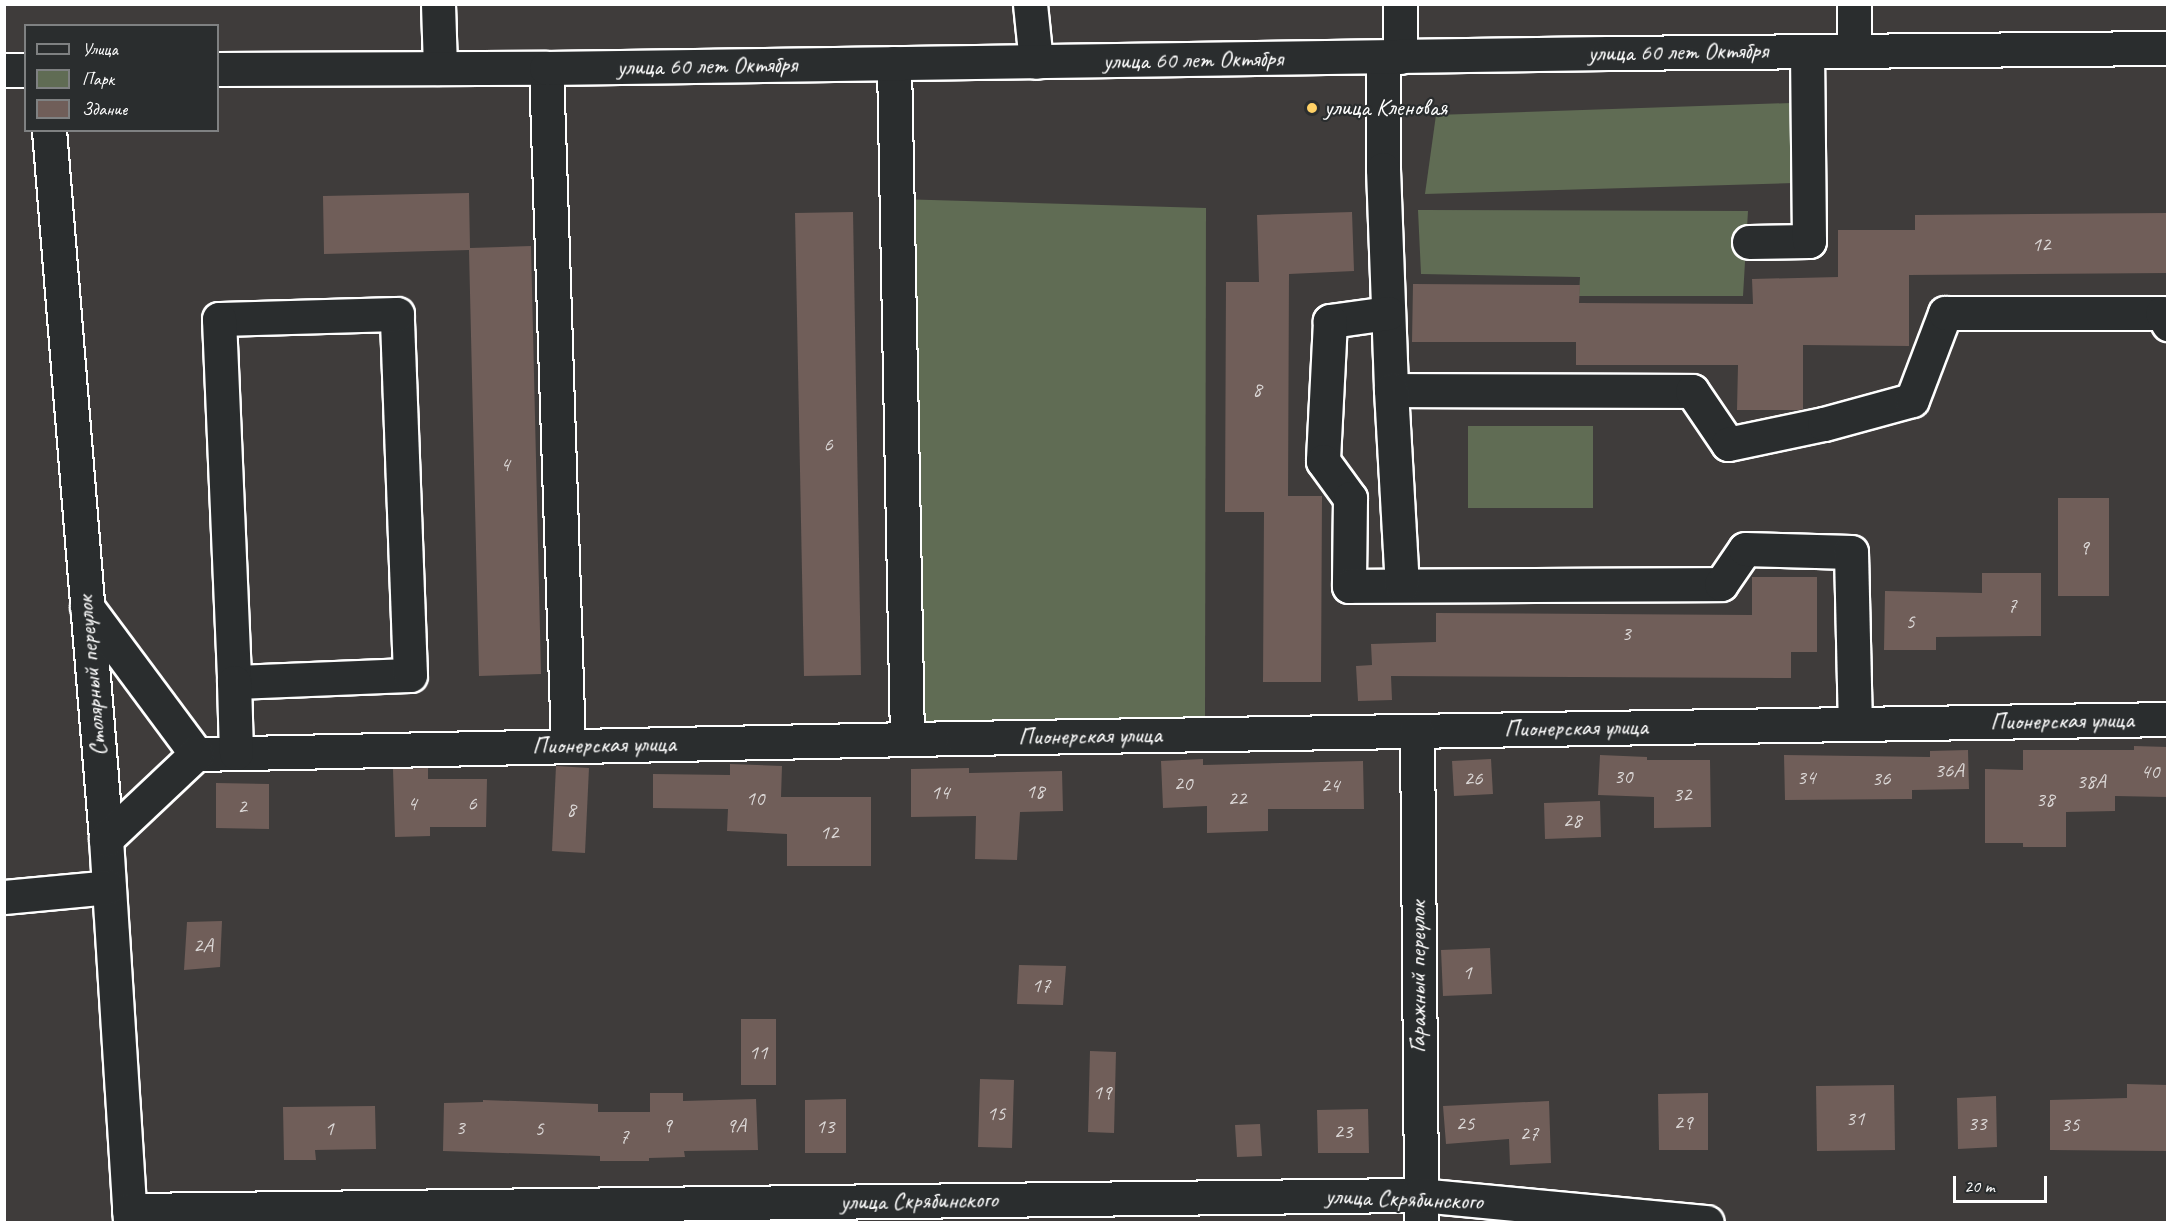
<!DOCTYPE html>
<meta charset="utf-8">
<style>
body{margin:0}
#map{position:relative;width:2172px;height:1227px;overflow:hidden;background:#3f3c3b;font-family:Caveat,sans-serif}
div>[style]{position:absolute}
.green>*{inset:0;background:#606c54}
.building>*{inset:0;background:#705e59}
.roads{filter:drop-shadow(2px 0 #fff) drop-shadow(-2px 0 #fff) drop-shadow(0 2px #fff) drop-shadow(0 -2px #fff)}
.minor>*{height:33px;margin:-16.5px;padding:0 16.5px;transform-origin:16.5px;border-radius:16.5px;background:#2a2d2e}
.major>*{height:33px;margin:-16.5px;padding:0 16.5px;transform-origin:16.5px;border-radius:16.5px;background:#2a2d2e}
.dots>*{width:16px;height:16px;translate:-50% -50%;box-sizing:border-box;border:3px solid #2a2d2e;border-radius:50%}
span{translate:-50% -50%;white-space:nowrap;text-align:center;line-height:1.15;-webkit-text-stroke:4.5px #2a2d2e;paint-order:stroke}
.number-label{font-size:21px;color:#dbd7d6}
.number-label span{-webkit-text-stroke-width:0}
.street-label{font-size:24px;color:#fff}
.poi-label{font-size:24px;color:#fff}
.left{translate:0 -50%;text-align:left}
.frame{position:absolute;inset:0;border:6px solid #fff;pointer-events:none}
.legend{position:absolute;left:24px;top:24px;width:195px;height:108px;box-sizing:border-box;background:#2a2d2e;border:2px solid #7f8182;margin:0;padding:8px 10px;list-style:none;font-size:18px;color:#fff}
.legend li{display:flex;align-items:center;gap:12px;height:30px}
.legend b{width:30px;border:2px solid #7f8182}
.scale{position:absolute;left:1953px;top:1176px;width:94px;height:27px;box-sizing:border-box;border:3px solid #fff;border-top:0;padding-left:8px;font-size:18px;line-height:21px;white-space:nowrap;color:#fff;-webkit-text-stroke:4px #2a2d2e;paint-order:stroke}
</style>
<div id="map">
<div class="green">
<div style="clip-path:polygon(1791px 103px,1794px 183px,1425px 194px,1436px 115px)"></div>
<div style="clip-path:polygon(897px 199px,1206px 208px,1205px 719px,907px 739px)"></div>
<div style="clip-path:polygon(1418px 210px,1748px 211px,1743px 296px,1579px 296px,1580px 277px,1421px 274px)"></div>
<div style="clip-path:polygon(1468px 426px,1593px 426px,1593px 508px,1468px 508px)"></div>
</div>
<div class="building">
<div style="clip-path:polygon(469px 193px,470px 248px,531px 246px,541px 674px,479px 676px,469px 250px,324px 254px,323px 196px)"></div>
<div style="clip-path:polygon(853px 212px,861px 675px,804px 676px,795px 213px)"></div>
<div style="clip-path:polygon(1352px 212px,1354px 271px,1289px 274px,1288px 496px,1322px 496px,1321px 682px,1263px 682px,1264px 512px,1225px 512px,1226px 282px,1259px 282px,1257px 215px)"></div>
<div style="clip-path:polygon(2168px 213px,2168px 273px,1909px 275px,1909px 346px,1803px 345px,1803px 409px,1799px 410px,1737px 410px,1738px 365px,1576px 365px,1576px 342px,1412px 342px,1413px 284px,1580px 285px,1579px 303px,1753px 304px,1752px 279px,1838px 277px,1838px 230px,1915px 230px,1915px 215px)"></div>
<div style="clip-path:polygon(2058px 498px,2109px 498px,2109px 596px,2058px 596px)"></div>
<div style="clip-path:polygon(1982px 573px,2041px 573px,2041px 636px,1936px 637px,1936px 650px,1884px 650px,1885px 591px,1982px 593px)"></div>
<div style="clip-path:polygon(1752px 577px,1817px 577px,1817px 652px,1791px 652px,1791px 678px,1391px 676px,1392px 700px,1358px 701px,1356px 666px,1372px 665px,1371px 644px,1436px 642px,1436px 613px,1752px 615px)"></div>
<div style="clip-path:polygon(2134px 746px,2168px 747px,2168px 797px,2115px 796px,2115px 811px,2066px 812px,2066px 847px,2023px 847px,2023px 843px,1985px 843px,1985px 769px,2023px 770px,2023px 750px,2134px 750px)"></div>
<div style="clip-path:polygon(1968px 750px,1969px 789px,1912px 790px,1912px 799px,1785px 800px,1784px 755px,1930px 757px,1930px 751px)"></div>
<div style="clip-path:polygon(1600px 755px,1647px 757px,1647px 760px,1710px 760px,1711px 827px,1654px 828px,1654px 797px,1598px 795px)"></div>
<div style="clip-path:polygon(1203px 759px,1203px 765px,1363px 761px,1364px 809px,1268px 809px,1268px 831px,1207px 833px,1207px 806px,1163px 808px,1161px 761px)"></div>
<div style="clip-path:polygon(1491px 759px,1493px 794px,1454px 796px,1452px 761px)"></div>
<div style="clip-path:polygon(730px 764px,782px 766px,781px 797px,871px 797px,871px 866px,787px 866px,787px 834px,727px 831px,728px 809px,653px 808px,653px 774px,730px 775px)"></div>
<div style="clip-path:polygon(556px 766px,589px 768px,585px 853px,552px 851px)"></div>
<div style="clip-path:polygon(428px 768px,428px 779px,487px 779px,486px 827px,430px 827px,430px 836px,395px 837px,393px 769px)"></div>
<div style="clip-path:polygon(969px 768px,969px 773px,1062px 771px,1063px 811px,1020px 812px,1017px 860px,975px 859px,976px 816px,911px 817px,911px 769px)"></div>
<div style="clip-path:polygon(216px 783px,269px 784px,269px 829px,216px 828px)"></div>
<div style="clip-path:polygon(1600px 801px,1601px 837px,1545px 839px,1544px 803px)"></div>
<div style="clip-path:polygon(222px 921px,220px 967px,184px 970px,187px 922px)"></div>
<div style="clip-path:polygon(1490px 948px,1492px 994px,1443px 996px,1441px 950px)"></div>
<div style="clip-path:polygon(1019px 965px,1066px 966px,1063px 1005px,1017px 1004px)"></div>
<div style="clip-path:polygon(741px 1019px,776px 1019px,776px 1085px,741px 1085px)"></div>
<div style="clip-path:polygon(1090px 1051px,1116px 1052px,1114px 1133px,1088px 1132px)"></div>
<div style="clip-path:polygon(980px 1079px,1014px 1080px,1012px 1148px,978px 1147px)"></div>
<div style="clip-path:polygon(2127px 1084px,2168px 1085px,2168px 1151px,2050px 1150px,2050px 1100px,2127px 1098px)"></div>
<div style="clip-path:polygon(1894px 1085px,1895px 1150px,1817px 1151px,1816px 1086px)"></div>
<div style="clip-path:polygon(650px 1093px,683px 1093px,683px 1101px,756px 1099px,758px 1150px,684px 1151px,685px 1157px,649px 1158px,649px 1161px,600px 1161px,600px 1156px,443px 1151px,444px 1103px,483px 1102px,483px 1100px,598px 1104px,598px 1112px,650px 1112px)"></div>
<div style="clip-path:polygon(1708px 1093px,1708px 1150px,1659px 1150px,1658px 1094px)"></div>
<div style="clip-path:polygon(1996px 1096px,1997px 1147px,1958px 1149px,1957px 1098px)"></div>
<div style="clip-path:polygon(846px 1099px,846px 1153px,805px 1153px,805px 1100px)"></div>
<div style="clip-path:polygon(1549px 1101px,1551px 1163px,1510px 1165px,1509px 1139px,1446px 1144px,1443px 1106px)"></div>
<div style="clip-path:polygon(375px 1106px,376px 1149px,315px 1150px,316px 1160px,284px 1160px,283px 1107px)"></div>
<div style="clip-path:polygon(1368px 1109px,1369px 1153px,1318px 1153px,1317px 1110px)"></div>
<div style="clip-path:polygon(1260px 1124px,1262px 1156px,1237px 1157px,1235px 1125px)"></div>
</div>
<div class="roads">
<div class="minor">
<div style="left:438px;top:4px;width:64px;rotate:88.2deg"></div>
<div style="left:1030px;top:4px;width:58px;rotate:84.1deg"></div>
<div style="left:1854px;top:51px;width:47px;rotate:-90deg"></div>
<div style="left:1400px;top:57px;width:53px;rotate:-90deg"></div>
<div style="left:1383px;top:58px;width:111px;rotate:90deg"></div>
<div style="left:1383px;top:169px;width:221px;rotate:87.9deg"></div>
<div style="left:1391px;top:390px;width:301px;rotate:0.2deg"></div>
<div style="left:1692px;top:391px;width:64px;rotate:55.8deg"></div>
<div style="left:1728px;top:444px;width:98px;rotate:-11.8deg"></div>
<div style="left:1824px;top:424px;width:91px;rotate:-15.3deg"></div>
<div style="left:1912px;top:400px;width:93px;rotate:-69.2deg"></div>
<div style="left:1945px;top:313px;width:217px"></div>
<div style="left:2162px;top:313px;width:13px;rotate:61deg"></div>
<div style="left:894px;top:63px;width:676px;rotate:88.9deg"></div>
<div style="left:546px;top:68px;width:678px;rotate:88.14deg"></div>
<div style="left:49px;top:130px;width:711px;rotate:85.4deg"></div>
<div style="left:106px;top:839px;width:384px;rotate:86.4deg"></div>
<div style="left:1749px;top:242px;width:60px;rotate:-1deg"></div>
<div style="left:1809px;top:241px;width:190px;rotate:-90.6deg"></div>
<div style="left:1388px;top:313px;width:59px;rotate:172.1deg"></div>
<div style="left:1330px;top:321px;width:140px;rotate:92.9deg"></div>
<div style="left:1323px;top:461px;width:46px;rotate:53.9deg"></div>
<div style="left:1350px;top:498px;width:88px;rotate:90.7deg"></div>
<div style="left:1349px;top:586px;width:372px;rotate:-0.3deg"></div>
<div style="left:1721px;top:584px;width:42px;rotate:-55.6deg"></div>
<div style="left:1745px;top:549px;width:106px;rotate:1.6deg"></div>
<div style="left:1851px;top:552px;width:172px;rotate:88.7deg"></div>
<div style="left:1391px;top:390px;width:195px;rotate:86.8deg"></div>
<div style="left:87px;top:607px;width:183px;rotate:53.4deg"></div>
<div style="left:196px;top:754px;width:766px;rotate:-1.2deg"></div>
<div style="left:962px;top:738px;width:1206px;rotate:-0.9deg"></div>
<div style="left:234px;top:682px;width:176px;rotate:-2.3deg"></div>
<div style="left:410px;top:675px;width:361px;rotate:-92.1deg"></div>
<div style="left:397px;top:314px;width:178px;rotate:178.4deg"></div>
<div style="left:219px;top:319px;width:363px;rotate:87.6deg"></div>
<div style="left:234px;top:682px;width:71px;rotate:88.4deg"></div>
<div style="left:1417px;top:731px;width:491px;rotate:89.5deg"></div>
<div style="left:106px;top:839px;width:124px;rotate:-43.4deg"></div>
<div style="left:4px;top:897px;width:105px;rotate:-5.4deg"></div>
<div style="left:129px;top:1210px;width:1290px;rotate:-0.67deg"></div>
<div style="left:1419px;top:1195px;width:289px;rotate:5.4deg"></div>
</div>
<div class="major">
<div style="left:218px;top:69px;width:328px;rotate:-0.2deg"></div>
<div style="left:546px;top:68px;width:1062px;rotate:-0.81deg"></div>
<div style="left:1608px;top:53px;width:560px;rotate:-0.51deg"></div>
<div style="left:4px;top:70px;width:22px"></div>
</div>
</div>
<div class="dots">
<div style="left:1312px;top:108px;background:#ffd166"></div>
</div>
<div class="number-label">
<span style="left:2041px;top:244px">12</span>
<span style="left:1257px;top:389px">8</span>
<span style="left:828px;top:444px">6</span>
<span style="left:505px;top:464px">4</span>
<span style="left:2084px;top:547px">9</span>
<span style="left:2012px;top:605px">7</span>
<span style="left:1910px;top:621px">5</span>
<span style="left:1626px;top:633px">3</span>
<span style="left:1949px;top:770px">36А</span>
<span style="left:2150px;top:771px">40</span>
<span style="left:1623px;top:776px">30</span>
<span style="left:1806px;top:777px">34</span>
<span style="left:1473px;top:778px">26</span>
<span style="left:1881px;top:778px">36</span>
<span style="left:2091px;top:781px">38А</span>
<span style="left:1183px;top:783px">20</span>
<span style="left:1330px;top:785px">24</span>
<span style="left:1035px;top:791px">18</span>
<span style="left:940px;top:792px">14</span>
<span style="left:1682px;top:794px">32</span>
<span style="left:755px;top:798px">10</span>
<span style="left:1237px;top:798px">22</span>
<span style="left:2045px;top:799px">38</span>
<span style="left:412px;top:803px">4</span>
<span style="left:472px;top:803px">6</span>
<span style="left:242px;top:806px">2</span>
<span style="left:571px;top:809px">8</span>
<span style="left:1572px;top:820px">28</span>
<span style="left:829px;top:832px">12</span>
<span style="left:203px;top:945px">2А</span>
<span style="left:1467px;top:972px">1</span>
<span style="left:1041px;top:985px">17</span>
<span style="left:758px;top:1052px">11</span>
<span style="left:1102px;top:1092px">19</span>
<span style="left:996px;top:1113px">15</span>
<span style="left:1855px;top:1118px">31</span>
<span style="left:1683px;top:1122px">29</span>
<span style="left:1465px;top:1123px">25</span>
<span style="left:1977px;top:1123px">33</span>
<span style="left:2070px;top:1124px">35</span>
<span style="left:667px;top:1125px">9</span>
<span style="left:736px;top:1125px">9А</span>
<span style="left:825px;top:1126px">13</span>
<span style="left:460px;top:1127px">3</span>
<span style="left:329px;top:1128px">1</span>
<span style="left:539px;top:1128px">5</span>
<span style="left:1343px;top:1131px">23</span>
<span style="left:1529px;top:1133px">27</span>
<span style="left:624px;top:1136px">7</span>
</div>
<div class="street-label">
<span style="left:1678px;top:52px;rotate:-1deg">улица 60 лет Октября</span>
<span style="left:1193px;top:60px;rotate:-1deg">улица 60 лет Октября</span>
<span style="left:707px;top:66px;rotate:-1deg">улица 60 лет Октября</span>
<span style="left:92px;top:676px;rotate:-95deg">Столярный переулок</span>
<span style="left:2062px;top:721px;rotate:-1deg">Пионерская улица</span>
<span style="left:1576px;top:728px;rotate:-1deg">Пионерская улица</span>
<span style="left:1090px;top:736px;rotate:-1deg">Пионерская улица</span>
<span style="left:604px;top:745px;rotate:-1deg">Пионерская улица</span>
<span style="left:1418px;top:977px;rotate:-90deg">Гаражный переулок</span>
<span style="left:1404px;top:1199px;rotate:2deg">улица Скрябинского</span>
<span style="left:919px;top:1201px;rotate:-1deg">улица Скрябинского</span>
</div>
<div class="poi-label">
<span class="left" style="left:1324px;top:108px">улица Кленовая</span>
</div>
<div class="frame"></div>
<ul class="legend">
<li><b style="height:8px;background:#2a2d2e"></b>Улица</li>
<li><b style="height:16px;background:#606c54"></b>Парк</li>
<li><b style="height:16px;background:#705e59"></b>Здание</li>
</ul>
<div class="scale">20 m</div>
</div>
